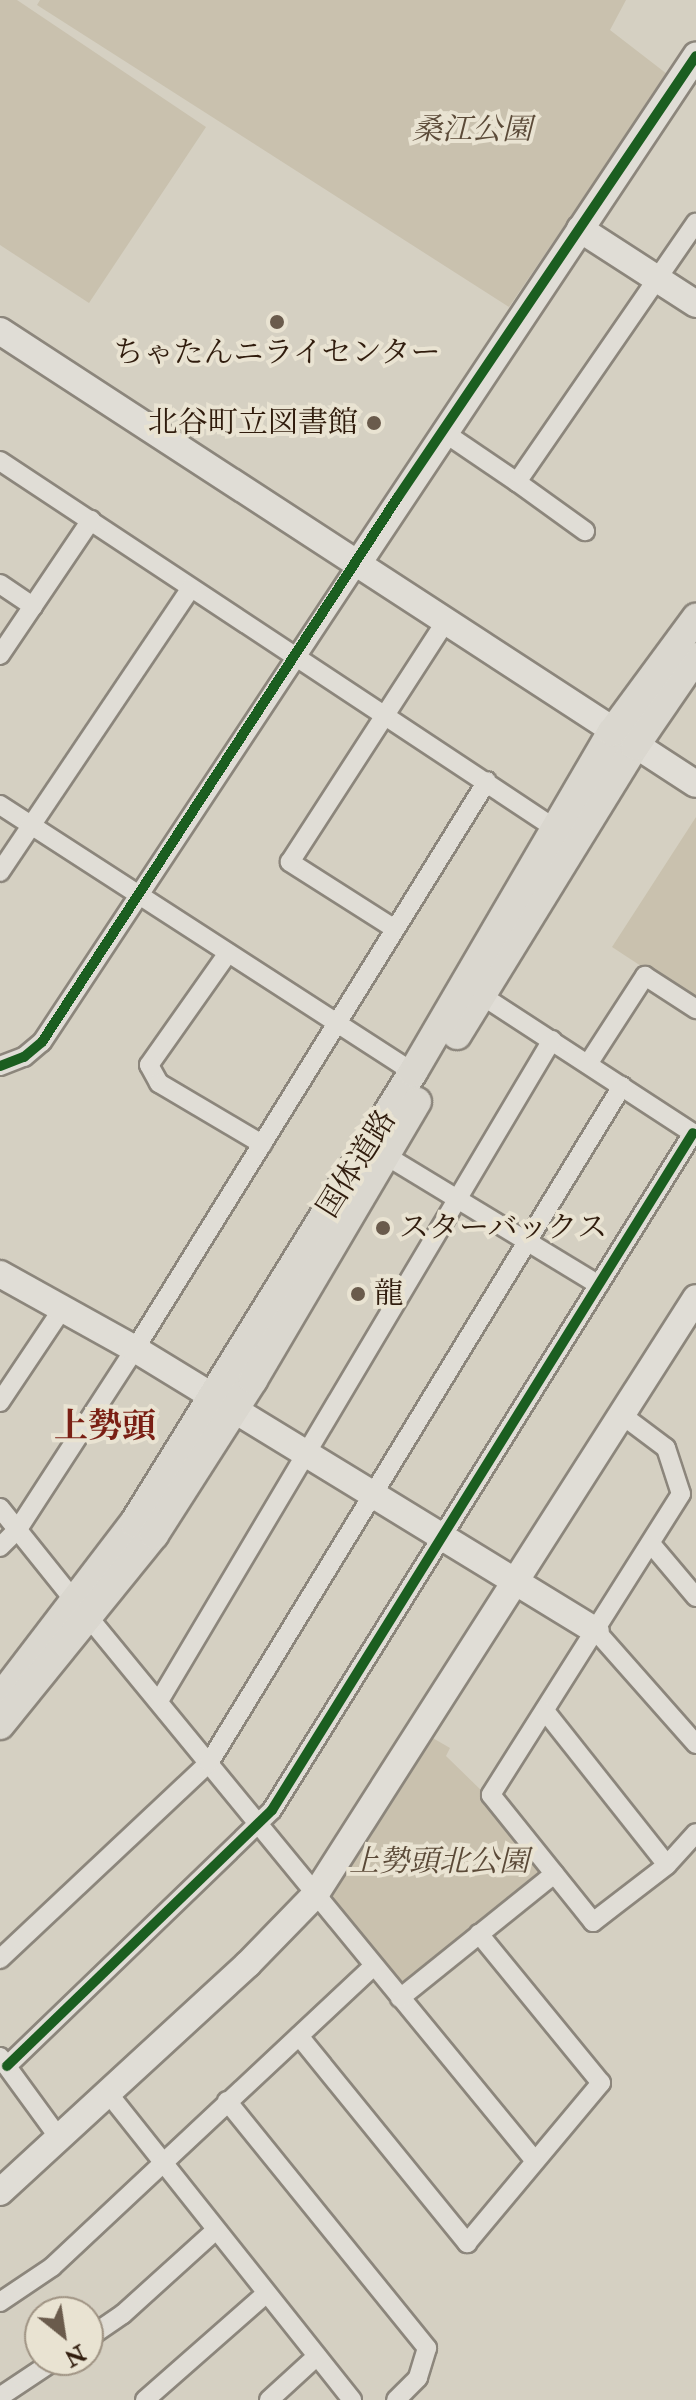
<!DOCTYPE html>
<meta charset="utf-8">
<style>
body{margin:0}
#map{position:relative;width:696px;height:2400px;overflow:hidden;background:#d5d0c2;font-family:"IM FELL Double Pica","Noto Serif JP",serif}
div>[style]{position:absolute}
.green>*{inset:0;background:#c9c1ae}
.roads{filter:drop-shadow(2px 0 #8c867c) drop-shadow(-2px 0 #8c867c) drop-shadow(0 2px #8c867c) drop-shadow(0 -2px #8c867c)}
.street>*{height:18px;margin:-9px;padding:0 9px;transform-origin:9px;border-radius:9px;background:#e0ddd6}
.secondary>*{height:26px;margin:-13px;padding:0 13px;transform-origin:13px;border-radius:13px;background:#e0ddd6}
.primary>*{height:28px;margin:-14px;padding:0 14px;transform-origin:14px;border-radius:14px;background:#dad7cf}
.cycleway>*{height:10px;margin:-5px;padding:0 5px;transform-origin:5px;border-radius:5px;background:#1b5e20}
.dots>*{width:22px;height:22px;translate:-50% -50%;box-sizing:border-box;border:4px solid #e9e3d2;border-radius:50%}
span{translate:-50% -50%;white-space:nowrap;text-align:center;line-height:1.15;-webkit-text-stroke:8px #e9e3d2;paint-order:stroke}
.park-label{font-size:30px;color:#5b4a38;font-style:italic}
.poi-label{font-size:30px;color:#301c0d}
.right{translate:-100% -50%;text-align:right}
.left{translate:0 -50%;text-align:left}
.street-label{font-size:30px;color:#301c0d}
.quarter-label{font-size:34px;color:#7a1f14;font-weight:700}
.north{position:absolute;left:24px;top:2296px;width:80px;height:80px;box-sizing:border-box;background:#e9e3d2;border:2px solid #9f9383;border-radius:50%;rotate:150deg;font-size:22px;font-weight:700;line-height:32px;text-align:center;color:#301c0d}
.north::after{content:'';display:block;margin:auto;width:28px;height:36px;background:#6a5b4c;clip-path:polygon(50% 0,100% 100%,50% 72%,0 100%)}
</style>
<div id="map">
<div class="green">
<div style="clip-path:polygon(0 0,17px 0,206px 127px,89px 303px,0 245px)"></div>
<div style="clip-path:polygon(40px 0,626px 0,610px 30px,667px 74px,509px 307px,37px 5px)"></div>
<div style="clip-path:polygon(696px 817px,696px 1002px,612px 947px)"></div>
<div style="clip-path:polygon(431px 1737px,450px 1748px,446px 1756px,486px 1795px,548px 1873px,401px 1992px,328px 1902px,328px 1889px)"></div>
</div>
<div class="roads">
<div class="street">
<div style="left:442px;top:431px;width:91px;rotate:34.2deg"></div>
<div style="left:517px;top:482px;width:315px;rotate:-55.4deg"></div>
<div style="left:0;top:461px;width:667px;rotate:33.5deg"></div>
<div style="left:517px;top:482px;width:84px;rotate:35.8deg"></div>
<div style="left:0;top:584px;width:40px;rotate:34deg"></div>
<div style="left:0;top:655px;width:163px;rotate:-56deg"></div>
<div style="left:0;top:805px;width:492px;rotate:32.9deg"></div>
<div style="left:0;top:872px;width:342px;rotate:-56.1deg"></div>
<div style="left:395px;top:929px;width:125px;rotate:-147.5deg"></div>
<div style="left:290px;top:862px;width:286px;rotate:-57.1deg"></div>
<div style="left:228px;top:953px;width:137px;rotate:125.2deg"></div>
<div style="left:149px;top:1065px;width:21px;rotate:61deg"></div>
<div style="left:159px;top:1083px;width:120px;rotate:30.6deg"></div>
<div style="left:481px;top:995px;width:257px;rotate:33.1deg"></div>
<div style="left:588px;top:1064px;width:105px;rotate:-57.1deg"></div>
<div style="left:645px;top:976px;width:61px;rotate:32.9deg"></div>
<div style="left:0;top:1066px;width:26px;rotate:-21deg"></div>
<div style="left:24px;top:1057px;width:23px;rotate:-40deg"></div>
<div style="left:42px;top:1042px;width:572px;rotate:-56.56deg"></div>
<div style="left:385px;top:1155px;width:250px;rotate:31.3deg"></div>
<div style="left:0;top:1402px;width:113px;rotate:-56.2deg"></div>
<div style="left:622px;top:1415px;width:55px;rotate:36.9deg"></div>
<div style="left:666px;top:1448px;width:48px;rotate:71.9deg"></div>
<div style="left:681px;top:1494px;width:356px;rotate:122.3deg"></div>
<div style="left:491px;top:1795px;width:163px;rotate:51.2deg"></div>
<div style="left:593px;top:1922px;width:93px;rotate:-37.6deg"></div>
<div style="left:667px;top:1865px;width:43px;rotate:-47.8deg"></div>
<div style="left:0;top:1508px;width:123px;rotate:51.3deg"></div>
<div style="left:652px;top:1545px;width:68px;rotate:49.8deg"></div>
<div style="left:0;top:1547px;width:25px;rotate:-45deg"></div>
<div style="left:18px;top:1529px;width:215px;rotate:-57deg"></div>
<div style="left:135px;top:1349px;width:668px;rotate:-58.21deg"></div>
<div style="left:90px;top:1619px;width:701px;rotate:50.61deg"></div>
<div style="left:596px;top:1631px;width:151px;rotate:48.5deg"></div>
<div style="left:159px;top:1701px;width:769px;rotate:-59.27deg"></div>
<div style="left:545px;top:1711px;width:196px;rotate:51.6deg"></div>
<div style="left:0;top:1959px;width:287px;rotate:-43.2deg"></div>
<div style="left:209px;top:1763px;width:793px;rotate:-58.61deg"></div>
<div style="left:400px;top:1998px;width:198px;rotate:-38.8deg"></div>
<div style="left:299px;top:2036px;width:267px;rotate:50.9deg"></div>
<div style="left:467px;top:2243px;width:209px;rotate:-50.1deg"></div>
<div style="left:601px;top:2083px;width:193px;rotate:-129.3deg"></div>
<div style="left:0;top:2057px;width:100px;rotate:53.9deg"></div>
<div style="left:7px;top:2066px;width:368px;rotate:-44deg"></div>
<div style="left:272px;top:1810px;width:797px;rotate:-58.12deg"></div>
<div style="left:108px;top:2093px;width:392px;rotate:51.5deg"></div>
<div style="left:227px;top:2101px;width:318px;rotate:51deg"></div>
<div style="left:427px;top:2348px;width:31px;rotate:107deg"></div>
<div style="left:418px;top:2378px;width:31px;rotate:135deg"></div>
<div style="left:0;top:2302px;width:63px;rotate:-33.9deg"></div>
<div style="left:52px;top:2267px;width:441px;rotate:-43.1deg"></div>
<div style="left:88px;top:2338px;width:42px;rotate:-34.4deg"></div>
<div style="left:123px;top:2314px;width:125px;rotate:-42.1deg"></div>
<div style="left:1px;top:2396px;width:65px;rotate:-33.7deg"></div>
<div style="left:145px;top:2400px;width:162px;rotate:-41.3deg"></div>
<div style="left:269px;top:2400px;width:65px;rotate:-42.5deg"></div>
</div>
<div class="secondary">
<div style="left:580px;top:229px;width:138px;rotate:32.9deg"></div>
<div style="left:0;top:331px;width:830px;rotate:33.06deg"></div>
<div style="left:357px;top:565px;width:612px;rotate:-56.34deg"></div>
<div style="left:0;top:1274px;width:154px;rotate:29.1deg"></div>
<div style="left:135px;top:1349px;width:540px;rotate:31.45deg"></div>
<div style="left:0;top:2192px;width:337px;rotate:-42.6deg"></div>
<div style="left:248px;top:1964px;width:96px;rotate:-45.8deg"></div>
<div style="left:315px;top:1895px;width:708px;rotate:-57.45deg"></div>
</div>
<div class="primary">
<div style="left:457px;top:1035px;width:339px;rotate:-58.4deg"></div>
<div style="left:635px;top:746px;width:108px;rotate:-55.6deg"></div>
<div style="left:0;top:1698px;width:220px;rotate:-52.6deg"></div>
<div style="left:134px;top:1523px;width:530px;rotate:-58.26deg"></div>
<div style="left:413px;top:1072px;width:394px;rotate:-59.7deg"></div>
<div style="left:612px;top:732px;width:142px;rotate:-53.6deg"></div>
<div style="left:0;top:1725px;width:245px;rotate:-51deg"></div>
<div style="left:154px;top:1535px;width:184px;rotate:-57.4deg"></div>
<div style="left:253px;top:1380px;width:323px;rotate:-59.5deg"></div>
</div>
</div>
<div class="cycleway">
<div style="left:0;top:1066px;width:26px;rotate:-21deg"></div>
<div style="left:24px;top:1057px;width:23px;rotate:-40deg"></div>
<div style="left:42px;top:1042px;width:651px;rotate:-56.85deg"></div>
<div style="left:398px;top:497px;width:532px;rotate:-55.95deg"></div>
<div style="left:7px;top:2066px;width:368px;rotate:-44deg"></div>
<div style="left:272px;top:1810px;width:797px;rotate:-58.12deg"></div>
</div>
<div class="dots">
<div style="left:277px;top:322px;background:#6a5b4c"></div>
<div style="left:374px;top:423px;background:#6a5b4c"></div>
<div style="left:383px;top:1228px;background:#6a5b4c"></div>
<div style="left:358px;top:1294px;background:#6a5b4c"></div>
</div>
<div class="park-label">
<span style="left:472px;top:130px">桑江公園</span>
<span style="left:439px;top:1862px">上勢頭北公園</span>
</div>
<div class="poi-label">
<span style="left:277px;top:353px">ちゃたんニライセンター</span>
<span class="right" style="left:358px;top:423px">北谷町立図書館</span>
<span class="left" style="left:399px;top:1228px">スターバックス</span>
<span class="left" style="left:374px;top:1294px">龍</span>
</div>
<div class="street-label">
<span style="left:357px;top:1164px;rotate:-58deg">国体道路</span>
</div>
<div class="quarter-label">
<span style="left:105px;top:1427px">上勢頭</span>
</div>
<div class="north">N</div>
</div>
